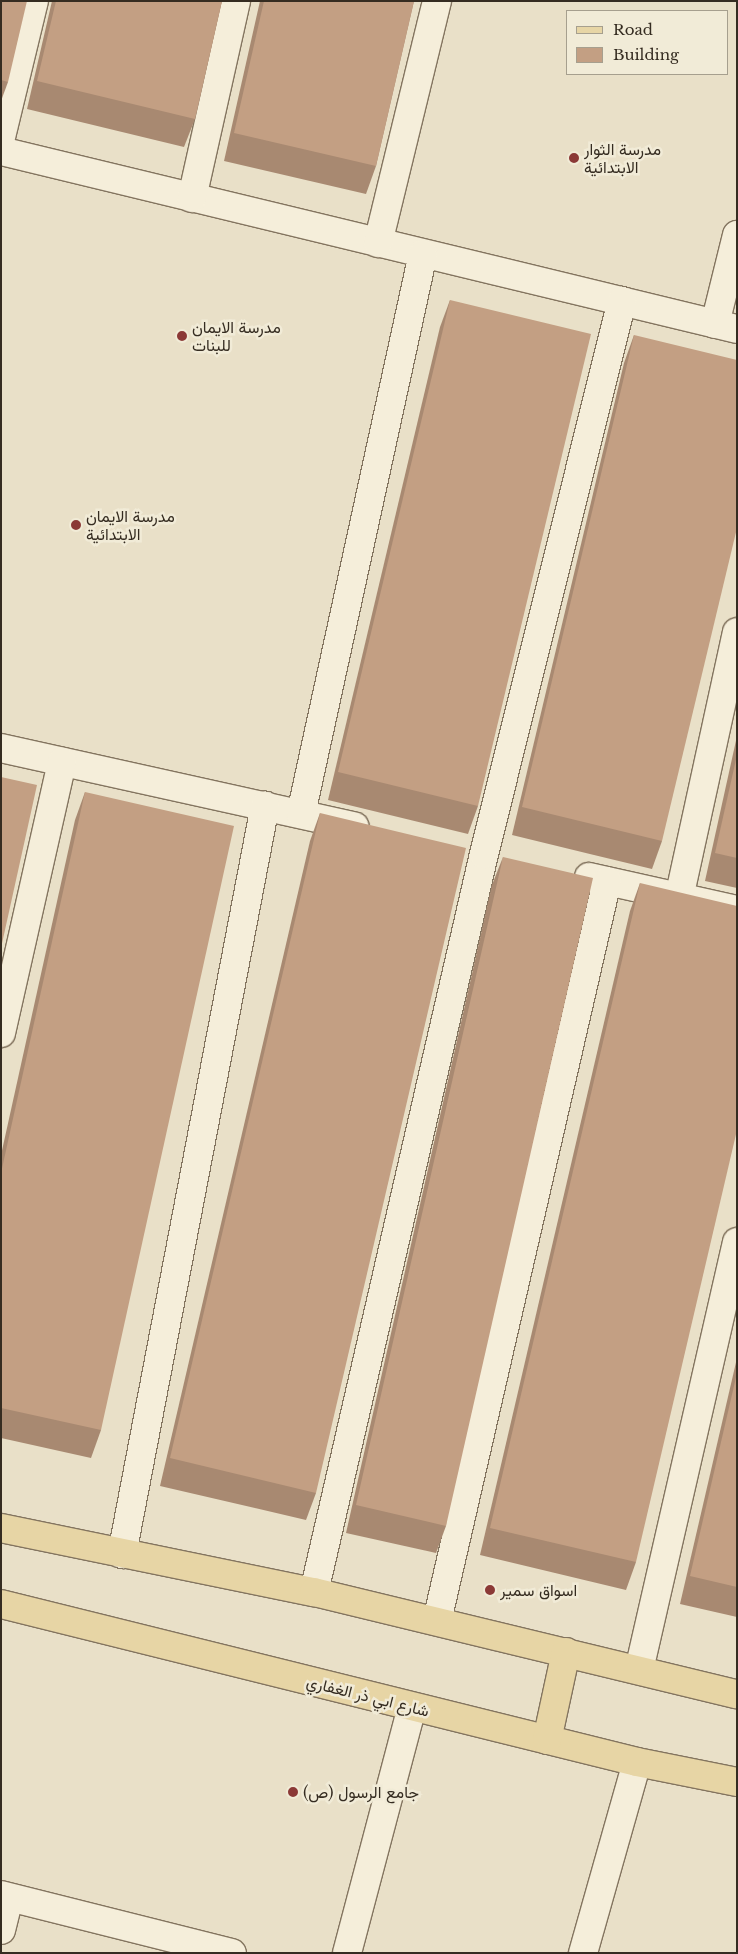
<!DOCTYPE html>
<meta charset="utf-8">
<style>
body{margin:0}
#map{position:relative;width:738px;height:1954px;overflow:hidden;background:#e9e0c8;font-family:"Libre Baskerville",Vazirmatn,serif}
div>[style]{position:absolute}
.roads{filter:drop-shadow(1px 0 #83745f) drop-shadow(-1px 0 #83745f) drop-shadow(0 1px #83745f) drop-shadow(0 -1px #83745f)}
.minor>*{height:28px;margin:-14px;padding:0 14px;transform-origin:14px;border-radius:14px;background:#f5eeda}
.major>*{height:28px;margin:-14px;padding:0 14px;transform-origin:14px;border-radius:14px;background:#e7d5a5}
.wall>*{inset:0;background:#a88971}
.building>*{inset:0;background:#c39f83}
.dots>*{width:14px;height:14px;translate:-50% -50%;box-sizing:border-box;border:2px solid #f1ebd7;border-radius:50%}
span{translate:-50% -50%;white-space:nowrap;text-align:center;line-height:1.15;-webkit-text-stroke:5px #f1ebd7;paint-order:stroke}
.poi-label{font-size:16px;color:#352c21}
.left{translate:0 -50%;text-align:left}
.street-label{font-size:16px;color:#352c21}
.frame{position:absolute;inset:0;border:2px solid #352c21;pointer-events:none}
.legend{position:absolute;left:566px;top:10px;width:162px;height:65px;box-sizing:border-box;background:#f1ebd7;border:1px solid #a69f8e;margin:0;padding:6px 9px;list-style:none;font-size:15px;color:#352c21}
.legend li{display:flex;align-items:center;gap:10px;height:25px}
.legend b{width:25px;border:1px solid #a69f8e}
</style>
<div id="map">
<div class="roads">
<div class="minor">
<div style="left:1px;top:137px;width:140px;rotate:-76.4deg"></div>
<div style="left:1px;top:151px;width:757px;rotate:13.6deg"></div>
<div style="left:192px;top:198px;width:202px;rotate:-77.4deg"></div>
<div style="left:378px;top:243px;width:249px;rotate:-76.3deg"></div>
<div style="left:715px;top:324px;width:92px;rotate:-76.1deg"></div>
<div style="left:1px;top:748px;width:362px;rotate:12.5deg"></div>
<div style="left:301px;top:814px;width:573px;rotate:-77.71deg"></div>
<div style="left:589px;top:877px;width:152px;rotate:12.6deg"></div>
<div style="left:679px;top:898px;width:272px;rotate:-77.7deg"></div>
<div style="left:1px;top:1033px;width:278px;rotate:-77.3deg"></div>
<div style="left:122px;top:1554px;width:762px;rotate:-79.18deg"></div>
<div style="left:314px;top:1592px;width:757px;rotate:-77.03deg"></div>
<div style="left:484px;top:854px;width:570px;rotate:-75.99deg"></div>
<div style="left:437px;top:1621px;width:759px;rotate:-77.06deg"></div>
<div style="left:639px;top:1670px;width:439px;rotate:-77.1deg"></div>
<div style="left:1px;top:1895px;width:238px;rotate:14.1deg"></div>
<div style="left:1px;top:1930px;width:33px;rotate:-76deg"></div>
<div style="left:347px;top:1953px;width:254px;rotate:-75.2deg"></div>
<div style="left:583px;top:1953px;width:198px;rotate:-74.2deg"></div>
</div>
<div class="major">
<div style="left:1px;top:1528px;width:319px;rotate:11.6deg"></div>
<div style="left:314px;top:1592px;width:435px;rotate:13.6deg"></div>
<div style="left:1px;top:1604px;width:655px;rotate:13.95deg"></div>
<div style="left:637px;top:1762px;width:102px;rotate:11.3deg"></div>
<div style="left:547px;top:1740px;width:90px;rotate:-77.8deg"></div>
</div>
</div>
<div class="wall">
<div style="clip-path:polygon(1px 1px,8px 82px,1px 101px)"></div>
<div style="clip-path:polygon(52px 1px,222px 1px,195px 119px,184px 147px,27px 109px)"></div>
<div style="clip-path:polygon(260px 1px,414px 1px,376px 166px,366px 194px,224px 161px)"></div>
<div style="clip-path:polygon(450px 300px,478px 806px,468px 834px,328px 800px,440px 327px)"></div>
<div style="clip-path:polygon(634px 335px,662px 841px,652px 869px,512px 835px,624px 363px)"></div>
<div style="clip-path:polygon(737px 736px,737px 888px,705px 881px)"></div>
<div style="clip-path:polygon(85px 792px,101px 1430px,91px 1458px,1px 1438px,1px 1155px,75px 820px)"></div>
<div style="clip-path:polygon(320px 813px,316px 1493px,306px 1520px,160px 1486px,310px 841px)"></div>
<div style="clip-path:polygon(503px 857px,446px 1526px,436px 1553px,346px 1533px,492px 885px)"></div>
<div style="clip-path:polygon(640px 883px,636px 1562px,626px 1590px,480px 1555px,630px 911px)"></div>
<div style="clip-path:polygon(737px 1358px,737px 1617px,680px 1604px)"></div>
</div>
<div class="building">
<div style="clip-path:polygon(1px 1px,27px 1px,8px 82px,1px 80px)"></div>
<div style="clip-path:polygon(56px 1px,222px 1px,195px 119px,37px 81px)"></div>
<div style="clip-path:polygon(264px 1px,414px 1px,376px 166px,234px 133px)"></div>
<div style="clip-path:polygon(450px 300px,591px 334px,478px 806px,338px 772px)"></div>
<div style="clip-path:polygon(634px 335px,737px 360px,737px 528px,662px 841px,522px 807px)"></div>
<div style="clip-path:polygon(737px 755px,737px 858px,715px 853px)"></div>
<div style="clip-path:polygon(1px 777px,37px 785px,1px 948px)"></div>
<div style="clip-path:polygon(85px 792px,234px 826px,101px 1430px,1px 1408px,1px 1173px)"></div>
<div style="clip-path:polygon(320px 813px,466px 848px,316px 1493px,170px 1458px)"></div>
<div style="clip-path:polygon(503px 857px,593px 878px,446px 1526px,356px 1505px)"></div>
<div style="clip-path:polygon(640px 883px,737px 906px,737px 1130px,636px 1562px,490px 1528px)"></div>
<div style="clip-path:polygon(737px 1373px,737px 1587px,690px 1576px)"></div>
</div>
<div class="dots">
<div style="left:574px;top:158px;background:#8b3936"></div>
<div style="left:182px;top:336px;background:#8b3936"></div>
<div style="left:76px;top:525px;background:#8b3936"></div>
<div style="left:490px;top:1590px;background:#8b3936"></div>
<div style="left:293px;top:1792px;background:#8b3936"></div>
</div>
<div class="poi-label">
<span class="left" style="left:584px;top:158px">مدرسة الثوار<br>الابتدائية</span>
<span class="left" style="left:192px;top:336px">مدرسة الايمان<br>للبنات</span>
<span class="left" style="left:86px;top:525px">مدرسة الايمان<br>الابتدائية</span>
<span class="left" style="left:500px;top:1590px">اسواق سمير</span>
<span class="left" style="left:303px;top:1792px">جامع الرسول (ص)</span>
</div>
<div class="street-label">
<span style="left:368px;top:1696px;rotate:14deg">شارع ابي ذر الغفاري</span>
</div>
<div class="frame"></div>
<ul class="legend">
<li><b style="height:6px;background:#e7d5a5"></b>Road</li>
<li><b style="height:14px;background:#c39f83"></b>Building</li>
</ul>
</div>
